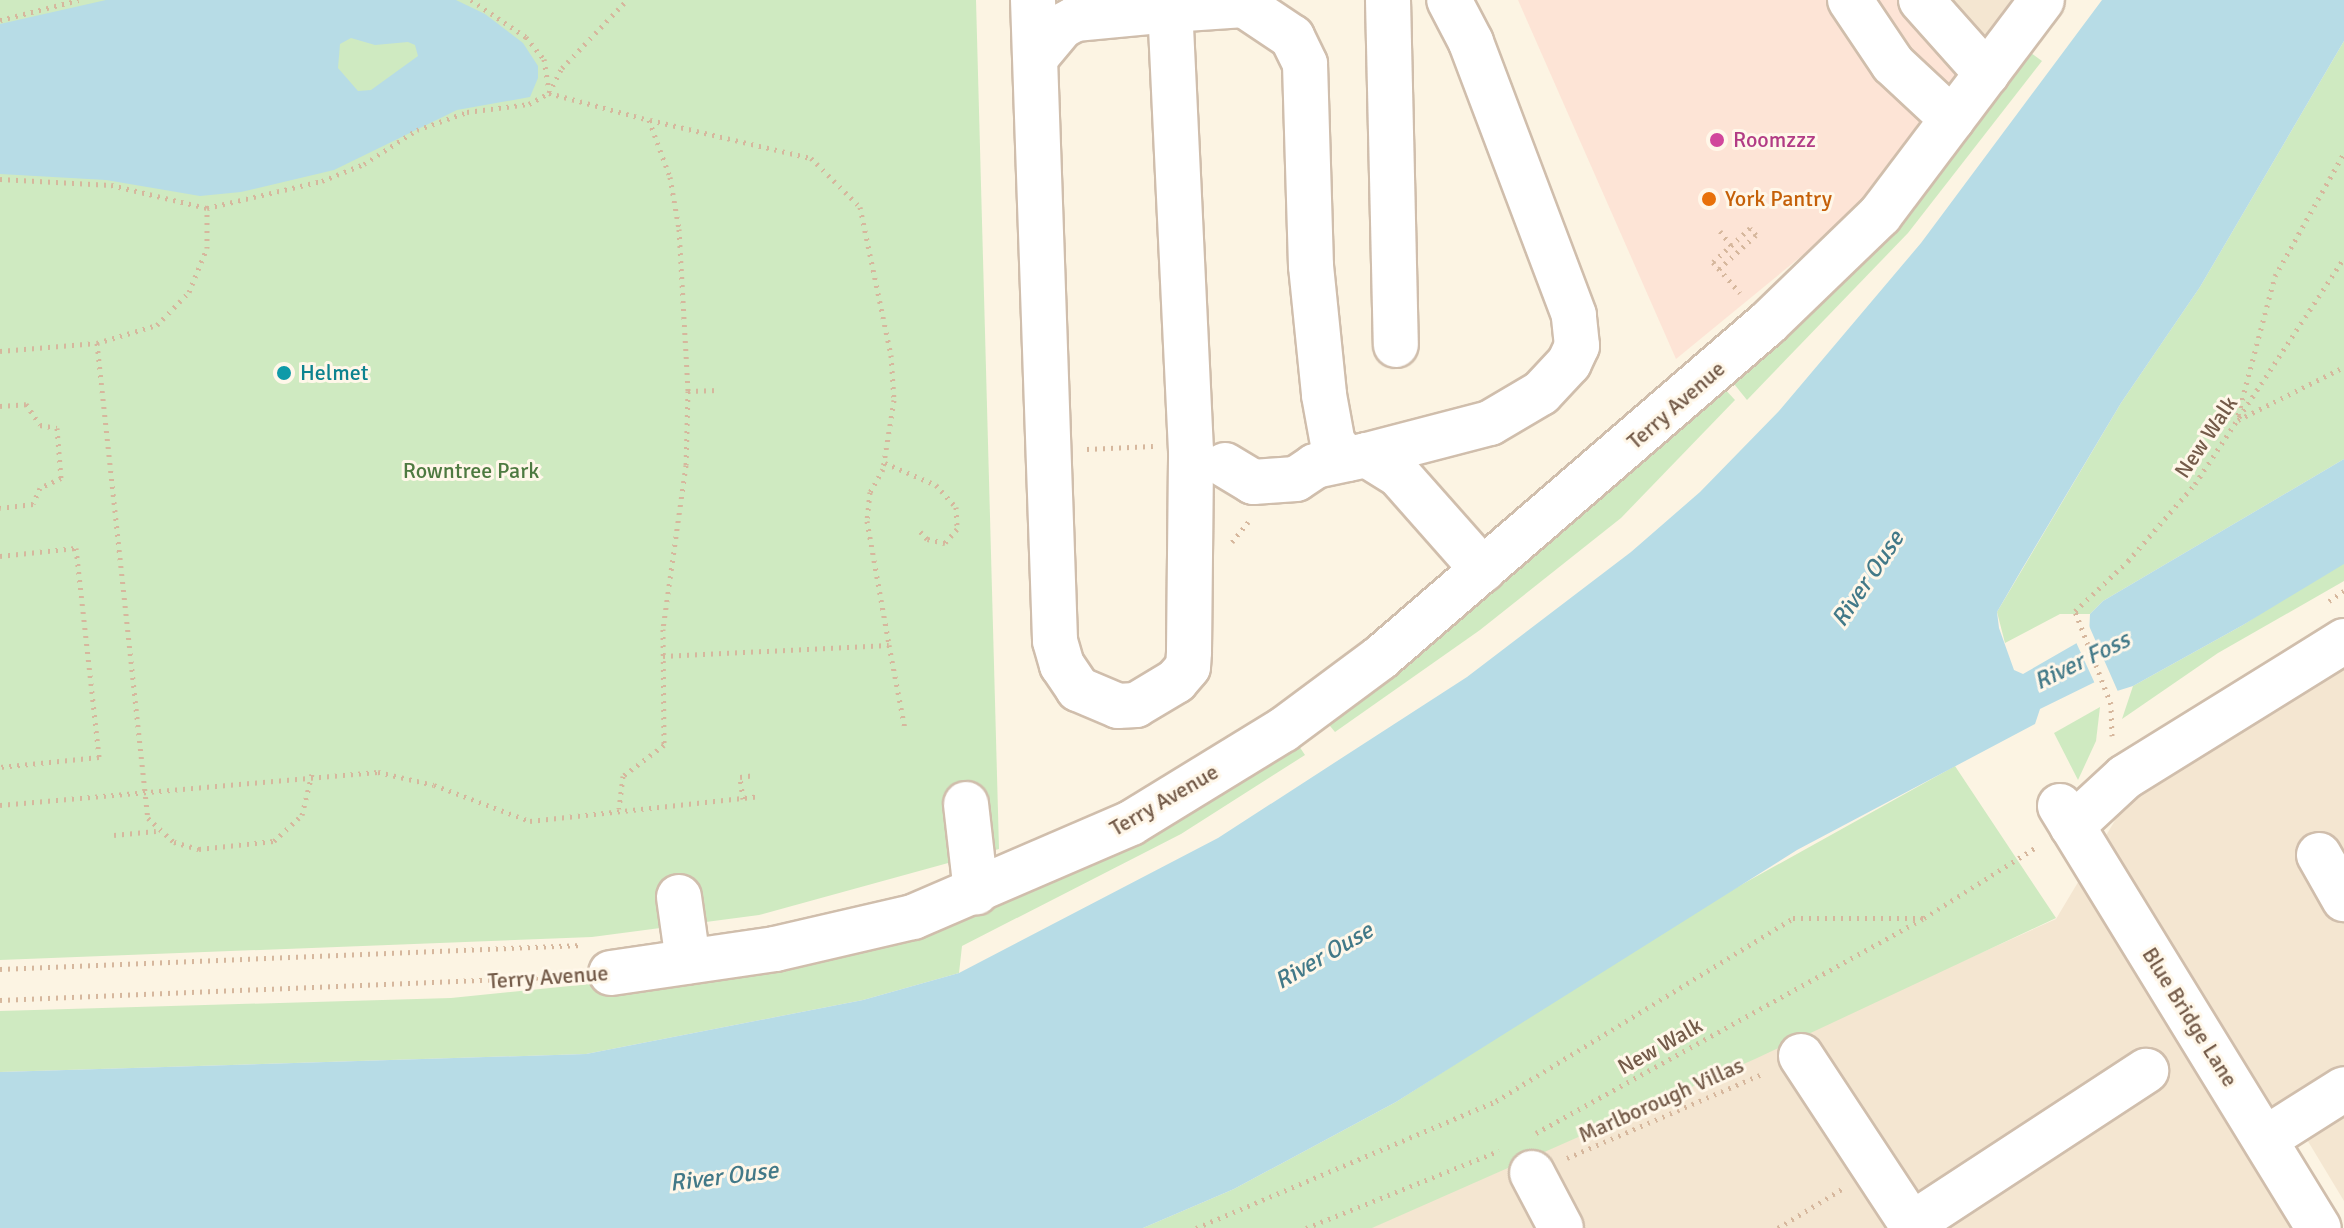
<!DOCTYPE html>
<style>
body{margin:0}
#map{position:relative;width:2344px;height:1228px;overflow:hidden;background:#fcf4e3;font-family:Signika,sans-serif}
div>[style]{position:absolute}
.residential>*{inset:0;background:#f4e6d1}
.commercial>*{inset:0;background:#fde4d6}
.green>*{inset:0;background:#cfeac1}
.water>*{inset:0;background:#b7dce6}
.pier>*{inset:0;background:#fcf4e3}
.path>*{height:5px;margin-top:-2.5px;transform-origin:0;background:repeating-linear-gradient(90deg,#d6b79d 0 2px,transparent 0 8px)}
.roads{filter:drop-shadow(2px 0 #d0beac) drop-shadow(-2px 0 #d0beac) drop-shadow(0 2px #d0beac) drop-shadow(0 -2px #d0beac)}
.minor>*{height:44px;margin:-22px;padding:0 22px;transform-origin:22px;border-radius:22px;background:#fff}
.dots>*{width:22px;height:22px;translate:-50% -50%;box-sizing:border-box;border:4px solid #fff7e9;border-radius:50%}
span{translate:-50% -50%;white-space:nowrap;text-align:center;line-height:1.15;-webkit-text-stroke:6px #fff7e9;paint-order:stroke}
.hotel-label{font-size:22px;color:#b23c85}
.left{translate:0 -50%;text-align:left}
.food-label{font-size:22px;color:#c56008}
.culture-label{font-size:22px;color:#0d838f}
.street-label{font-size:22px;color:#745b49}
.park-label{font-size:22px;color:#4e7a41}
.water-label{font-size:24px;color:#427988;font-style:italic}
</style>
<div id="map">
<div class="residential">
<div style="clip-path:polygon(1898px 0,2026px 0,1969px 73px)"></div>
<div style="clip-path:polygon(2344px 659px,2344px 1078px,2247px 1134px,2304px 1228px,1371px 1228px,2056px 919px,2132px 792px)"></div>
<div style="clip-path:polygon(2344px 1108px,2344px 1201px,2303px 1133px)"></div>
</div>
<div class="commercial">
<div style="clip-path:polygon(1518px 0,1898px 0,1969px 73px,1865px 204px,1676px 359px)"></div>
</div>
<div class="green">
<div style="clip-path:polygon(0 0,976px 0,999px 849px,759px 915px,592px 937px,0 960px)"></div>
<div style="clip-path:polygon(2344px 41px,2344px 459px,2103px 601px,2090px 614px,2060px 614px,2005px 643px,1997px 612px,2121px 403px,2200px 287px)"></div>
<div style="clip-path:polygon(2027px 50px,2042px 61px,1908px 233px,1747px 400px,1730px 379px)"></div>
<div style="clip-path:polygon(1722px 386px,1735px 400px,1621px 518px,1480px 630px,1335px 732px,1320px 714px)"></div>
<div style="clip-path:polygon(2344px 559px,2344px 581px,2218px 653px,2122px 719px,2133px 686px,2243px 625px)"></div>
<div style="clip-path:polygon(2100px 707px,2096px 741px,2078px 780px,2054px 733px)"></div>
<div style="clip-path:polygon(1293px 737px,1305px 755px,1181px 834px,962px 946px,959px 973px,863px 1000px,586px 1054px,0 1072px,0 1011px,451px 998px,729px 970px)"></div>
<div style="clip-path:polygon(1955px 766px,2056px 918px,1755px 1059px,1372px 1228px,1143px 1228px,1234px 1189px,1396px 1102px,1696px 910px)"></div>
</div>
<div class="water">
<div style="clip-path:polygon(evenodd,106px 0,456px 0,485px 14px,523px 43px,538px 66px,538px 78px,530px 97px,457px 110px,334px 170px,241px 192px,200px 196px,106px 180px,0 174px,0 24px,106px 0,351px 38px,375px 45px,408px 42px,415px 45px,418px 56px,371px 90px,358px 91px,338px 68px,340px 44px,351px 38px)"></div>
<div style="clip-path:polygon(2102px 0,2344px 0,2344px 41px,2200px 287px,2121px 403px,2022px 569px,1997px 612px,1999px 628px,2014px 670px,2023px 674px,2089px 636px,2090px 614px,2103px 601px,2344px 459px,2344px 564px,2243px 625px,2133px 686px,2117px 691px,2095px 682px,2040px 709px,2035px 724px,1797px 850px,1396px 1102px,1234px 1189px,1143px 1228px,0 1228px,0 1072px,586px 1054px,863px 1000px,959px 973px,1218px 838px,1467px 677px,1631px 552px,1700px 492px,1779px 411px,1921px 243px)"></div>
</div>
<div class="pier">
<div style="clip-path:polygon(2086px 619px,2119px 694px,2096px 686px,2075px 640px,2085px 634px)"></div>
</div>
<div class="path">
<div style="left:471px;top:0;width:66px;rotate:33.9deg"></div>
<div style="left:526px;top:37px;width:28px;rotate:51deg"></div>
<div style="left:544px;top:59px;width:33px;rotate:81deg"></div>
<div style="left:0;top:20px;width:81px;rotate:-14.2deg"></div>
<div style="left:549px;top:93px;width:104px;rotate:15.1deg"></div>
<div style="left:649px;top:120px;width:61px;rotate:69.8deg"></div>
<div style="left:670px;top:177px;width:53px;rotate:80.2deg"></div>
<div style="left:679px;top:229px;width:162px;rotate:86.8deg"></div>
<div style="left:688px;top:391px;width:74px;rotate:91.5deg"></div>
<div style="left:686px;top:465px;width:166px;rotate:98deg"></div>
<div style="left:663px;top:629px;width:116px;rotate:89.5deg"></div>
<div style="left:664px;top:745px;width:51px;rotate:142.9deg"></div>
<div style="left:623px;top:776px;width:33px;rotate:97deg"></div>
<div style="left:650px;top:120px;width:165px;rotate:13.3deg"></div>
<div style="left:811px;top:158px;width:69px;rotate:45deg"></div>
<div style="left:860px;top:207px;width:151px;rotate:78.2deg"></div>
<div style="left:891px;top:355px;width:45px;rotate:86.2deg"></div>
<div style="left:894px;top:400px;width:70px;rotate:99.1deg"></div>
<div style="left:883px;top:469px;width:26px;rotate:119deg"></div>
<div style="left:870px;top:492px;width:29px;rotate:96deg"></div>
<div style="left:867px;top:521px;width:126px;rotate:79.9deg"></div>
<div style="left:0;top:179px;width:111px;rotate:3.1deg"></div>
<div style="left:111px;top:185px;width:99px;rotate:13.5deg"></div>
<div style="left:207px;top:208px;width:118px;rotate:-13.2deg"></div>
<div style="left:322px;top:181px;width:45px;rotate:-22deg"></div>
<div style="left:364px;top:164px;width:63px;rotate:-32.7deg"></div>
<div style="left:417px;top:130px;width:53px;rotate:-19.8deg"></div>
<div style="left:467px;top:112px;width:63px;rotate:-7.4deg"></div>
<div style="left:529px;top:104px;width:23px;rotate:-29deg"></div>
<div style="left:549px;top:93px;width:28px;rotate:-63deg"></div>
<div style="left:562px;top:68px;width:94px;rotate:-46.3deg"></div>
<div style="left:1720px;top:231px;width:18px;rotate:52deg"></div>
<div style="left:1719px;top:269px;width:50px;rotate:-42.6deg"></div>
<div style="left:1756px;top:235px;width:9px;rotate:-131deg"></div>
<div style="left:1750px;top:228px;width:50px;rotate:137.4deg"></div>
<div style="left:1713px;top:262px;width:41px;rotate:48.9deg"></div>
<div style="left:97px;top:343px;width:478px;rotate:83.9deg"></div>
<div style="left:148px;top:818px;width:35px;rotate:43deg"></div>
<div style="left:174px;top:842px;width:26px;rotate:16deg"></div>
<div style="left:199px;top:849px;width:75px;rotate:-6.1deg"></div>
<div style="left:274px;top:841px;width:38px;rotate:-43deg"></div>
<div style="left:302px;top:815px;width:42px;rotate:-76.3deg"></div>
<div style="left:0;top:351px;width:97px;rotate:-4.7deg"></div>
<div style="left:97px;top:343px;width:63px;rotate:-16.7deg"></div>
<div style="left:157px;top:325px;width:46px;rotate:-45.9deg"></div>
<div style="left:189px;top:292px;width:48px;rotate:-67.8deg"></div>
<div style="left:207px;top:248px;width:40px;rotate:-90deg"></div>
<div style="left:688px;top:391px;width:31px;rotate:-2deg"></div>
<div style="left:0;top:406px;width:26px;rotate:-4deg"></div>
<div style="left:26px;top:404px;width:25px;rotate:56deg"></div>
<div style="left:40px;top:425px;width:17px;rotate:10deg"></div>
<div style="left:57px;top:428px;width:50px;rotate:85.4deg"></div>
<div style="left:61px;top:478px;width:23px;rotate:155deg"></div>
<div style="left:40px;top:488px;width:17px;rotate:114deg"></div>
<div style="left:33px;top:504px;width:33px;rotate:173deg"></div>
<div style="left:2238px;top:415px;width:144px;rotate:-75.1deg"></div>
<div style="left:2275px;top:276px;width:141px;rotate:-60.7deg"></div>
<div style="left:2238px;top:420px;width:119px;rotate:-26.6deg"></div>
<div style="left:1087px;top:449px;width:66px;rotate:-2.6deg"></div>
<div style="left:885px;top:463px;width:56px;rotate:23.3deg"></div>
<div style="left:936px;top:485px;width:30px;rotate:48deg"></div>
<div style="left:956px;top:507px;width:22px;rotate:87deg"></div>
<div style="left:957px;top:529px;width:18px;rotate:131deg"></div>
<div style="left:945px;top:543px;width:18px;rotate:-167deg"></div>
<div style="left:927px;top:539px;width:15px;rotate:-132deg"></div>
<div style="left:1232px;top:542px;width:26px;rotate:-51deg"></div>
<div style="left:0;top:556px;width:76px;rotate:-6deg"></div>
<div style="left:76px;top:548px;width:210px;rotate:83.7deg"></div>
<div style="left:99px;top:757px;width:100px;rotate:174.2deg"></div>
<div style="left:2329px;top:601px;width:18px;rotate:-34deg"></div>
<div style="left:663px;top:656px;width:226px;rotate:-2.8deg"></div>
<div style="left:889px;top:645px;width:86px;rotate:79.2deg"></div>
<div style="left:2112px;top:736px;width:32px;rotate:-92deg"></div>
<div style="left:2111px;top:704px;width:100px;rotate:-111.2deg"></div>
<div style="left:2075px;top:611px;width:73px;rotate:-43.3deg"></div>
<div style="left:2128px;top:561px;width:102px;rotate:-49deg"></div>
<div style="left:2195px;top:484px;width:271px;rotate:-56.6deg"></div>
<div style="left:743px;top:799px;width:22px;rotate:-98deg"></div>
<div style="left:740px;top:777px;width:15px;rotate:-8deg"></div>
<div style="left:0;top:805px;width:379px;rotate:-5deg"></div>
<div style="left:378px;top:772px;width:57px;rotate:13.1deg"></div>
<div style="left:434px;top:785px;width:103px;rotate:20.6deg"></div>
<div style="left:530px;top:821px;width:230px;rotate:-6.2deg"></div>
<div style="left:114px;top:835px;width:42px;rotate:-5.4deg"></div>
<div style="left:0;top:969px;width:583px;rotate:-2.36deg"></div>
<div style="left:0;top:1000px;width:575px;rotate:-2.39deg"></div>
<div style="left:1536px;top:1133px;width:444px;rotate:-29deg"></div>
<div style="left:1924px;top:918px;width:135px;rotate:-32.3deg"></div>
<div style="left:1567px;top:1158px;width:215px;rotate:-23.3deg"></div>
<div style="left:1196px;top:1228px;width:326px;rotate:-22.9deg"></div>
<div style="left:1496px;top:1101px;width:349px;rotate:-31.6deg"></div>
<div style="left:1793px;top:918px;width:130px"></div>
<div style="left:1306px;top:1228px;width:208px;rotate:-21.8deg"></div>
<div style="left:1778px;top:1228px;width:75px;rotate:-31.4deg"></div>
</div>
<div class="roads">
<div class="minor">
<div style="left:1033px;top:0;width:641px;rotate:88.03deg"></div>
<div style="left:1055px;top:641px;width:25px;rotate:74deg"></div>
<div style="left:1062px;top:665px;width:29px;rotate:56deg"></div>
<div style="left:1078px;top:689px;width:43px;rotate:23deg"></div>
<div style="left:1118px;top:706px;width:18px;rotate:-3deg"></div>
<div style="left:1136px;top:705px;width:47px;rotate:-31deg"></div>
<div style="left:1176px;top:681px;width:18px;rotate:-49deg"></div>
<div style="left:1188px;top:667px;width:16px;rotate:-86deg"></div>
<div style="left:1189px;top:651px;width:200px;rotate:-89.4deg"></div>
<div style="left:1191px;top:451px;width:441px;rotate:-92.7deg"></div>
<div style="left:1170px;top:10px;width:11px;rotate:-63deg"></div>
<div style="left:1388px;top:0;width:345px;rotate:88.7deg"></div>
<div style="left:1850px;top:0;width:77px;rotate:56.1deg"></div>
<div style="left:1893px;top:64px;width:81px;rotate:43deg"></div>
<div style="left:1921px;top:0;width:99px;rotate:48.3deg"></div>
<div style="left:1036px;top:57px;width:40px;rotate:-50deg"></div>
<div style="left:1062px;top:26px;width:15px;rotate:-28deg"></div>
<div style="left:1075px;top:19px;width:95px;rotate:-5.4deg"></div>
<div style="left:1170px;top:10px;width:74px;rotate:-3.9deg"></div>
<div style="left:1244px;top:5px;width:58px;rotate:33.7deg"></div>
<div style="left:1292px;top:37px;width:30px;rotate:64deg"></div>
<div style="left:1305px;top:64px;width:202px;rotate:88.3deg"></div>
<div style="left:1311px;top:266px;width:130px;rotate:84.2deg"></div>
<div style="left:1324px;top:395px;width:50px;rotate:79.6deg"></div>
<div style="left:1333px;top:444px;width:21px;rotate:45deg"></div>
<div style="left:1367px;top:455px;width:127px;rotate:-14.6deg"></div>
<div style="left:1490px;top:423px;width:59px;rotate:-30.5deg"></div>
<div style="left:1541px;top:393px;width:41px;rotate:-47deg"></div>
<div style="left:1569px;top:363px;width:19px;rotate:-65deg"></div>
<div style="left:1577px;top:346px;width:31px;rotate:-96deg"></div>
<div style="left:1574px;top:315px;width:292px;rotate:-110.7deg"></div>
<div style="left:1471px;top:42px;width:47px;rotate:-117.6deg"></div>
<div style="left:1225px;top:465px;width:33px;rotate:31deg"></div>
<div style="left:1253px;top:482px;width:43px;rotate:-4deg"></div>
<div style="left:1296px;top:479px;width:23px;rotate:-34deg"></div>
<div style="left:1315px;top:466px;width:53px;rotate:-11.9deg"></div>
<div style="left:1367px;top:455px;width:36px;rotate:32deg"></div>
<div style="left:1398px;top:474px;width:128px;rotate:48.5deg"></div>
<div style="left:966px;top:804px;width:89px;rotate:83.5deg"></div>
<div style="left:2060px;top:806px;width:495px;rotate:58.5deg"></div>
<div style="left:2072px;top:826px;width:72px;rotate:-42.8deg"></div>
<div style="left:2125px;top:777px;width:258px;rotate:-31.8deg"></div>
<div style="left:2319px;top:855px;width:51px;rotate:60.4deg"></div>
<div style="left:679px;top:897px;width:65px;rotate:82deg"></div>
<div style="left:611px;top:973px;width:166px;rotate:-8.3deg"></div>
<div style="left:775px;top:949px;width:142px;rotate:-13.1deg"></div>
<div style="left:913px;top:917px;width:237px;rotate:-23.3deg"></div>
<div style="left:1131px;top:823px;width:178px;rotate:-31.5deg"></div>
<div style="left:1283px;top:730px;width:121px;rotate:-36.6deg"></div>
<div style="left:1380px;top:658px;width:513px;rotate:-40.81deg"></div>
<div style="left:1768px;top:323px;width:156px;rotate:-44deg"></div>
<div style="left:1880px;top:215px;width:269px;rotate:-53deg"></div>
<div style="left:1801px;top:1056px;width:206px;rotate:56.7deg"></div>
<div style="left:2265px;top:1139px;width:93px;rotate:-32.3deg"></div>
<div style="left:1532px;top:1173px;width:62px;rotate:62.2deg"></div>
<div style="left:1912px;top:1224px;width:280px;rotate:-33.2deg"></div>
</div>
</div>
<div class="dots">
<div style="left:1717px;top:140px;background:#d1479c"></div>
<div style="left:1709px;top:199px;background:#e8710a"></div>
<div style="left:284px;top:373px;background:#0f9aa8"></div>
</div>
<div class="hotel-label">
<span class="left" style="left:1733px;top:140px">Roomzzz</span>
</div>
<div class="food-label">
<span class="left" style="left:1725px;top:199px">York Pantry</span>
</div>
<div class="culture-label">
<span class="left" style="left:300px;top:373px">Helmet</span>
</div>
<div class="street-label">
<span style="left:1676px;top:405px;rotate:-41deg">Terry Avenue</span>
<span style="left:2206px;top:437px;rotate:-56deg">New Walk</span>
<span style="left:1164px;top:800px;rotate:-30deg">Terry Avenue</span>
<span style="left:548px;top:977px;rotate:-4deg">Terry Avenue</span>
<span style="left:2190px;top:1017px;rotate:58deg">Blue Bridge Lane</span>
<span style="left:1660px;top:1046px;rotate:-29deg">New Walk</span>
<span style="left:1661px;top:1100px;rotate:-24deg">Marlborough Villas</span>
</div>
<div class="park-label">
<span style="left:471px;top:471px">Rowntree Park</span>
</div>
<div class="water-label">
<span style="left:1868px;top:579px;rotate:-56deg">River Ouse</span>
<span style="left:2082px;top:661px;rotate:-26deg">River Foss</span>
<span style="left:1324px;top:956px;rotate:-30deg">River Ouse</span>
<span style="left:724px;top:1177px;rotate:-7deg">River Ouse</span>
</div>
</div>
